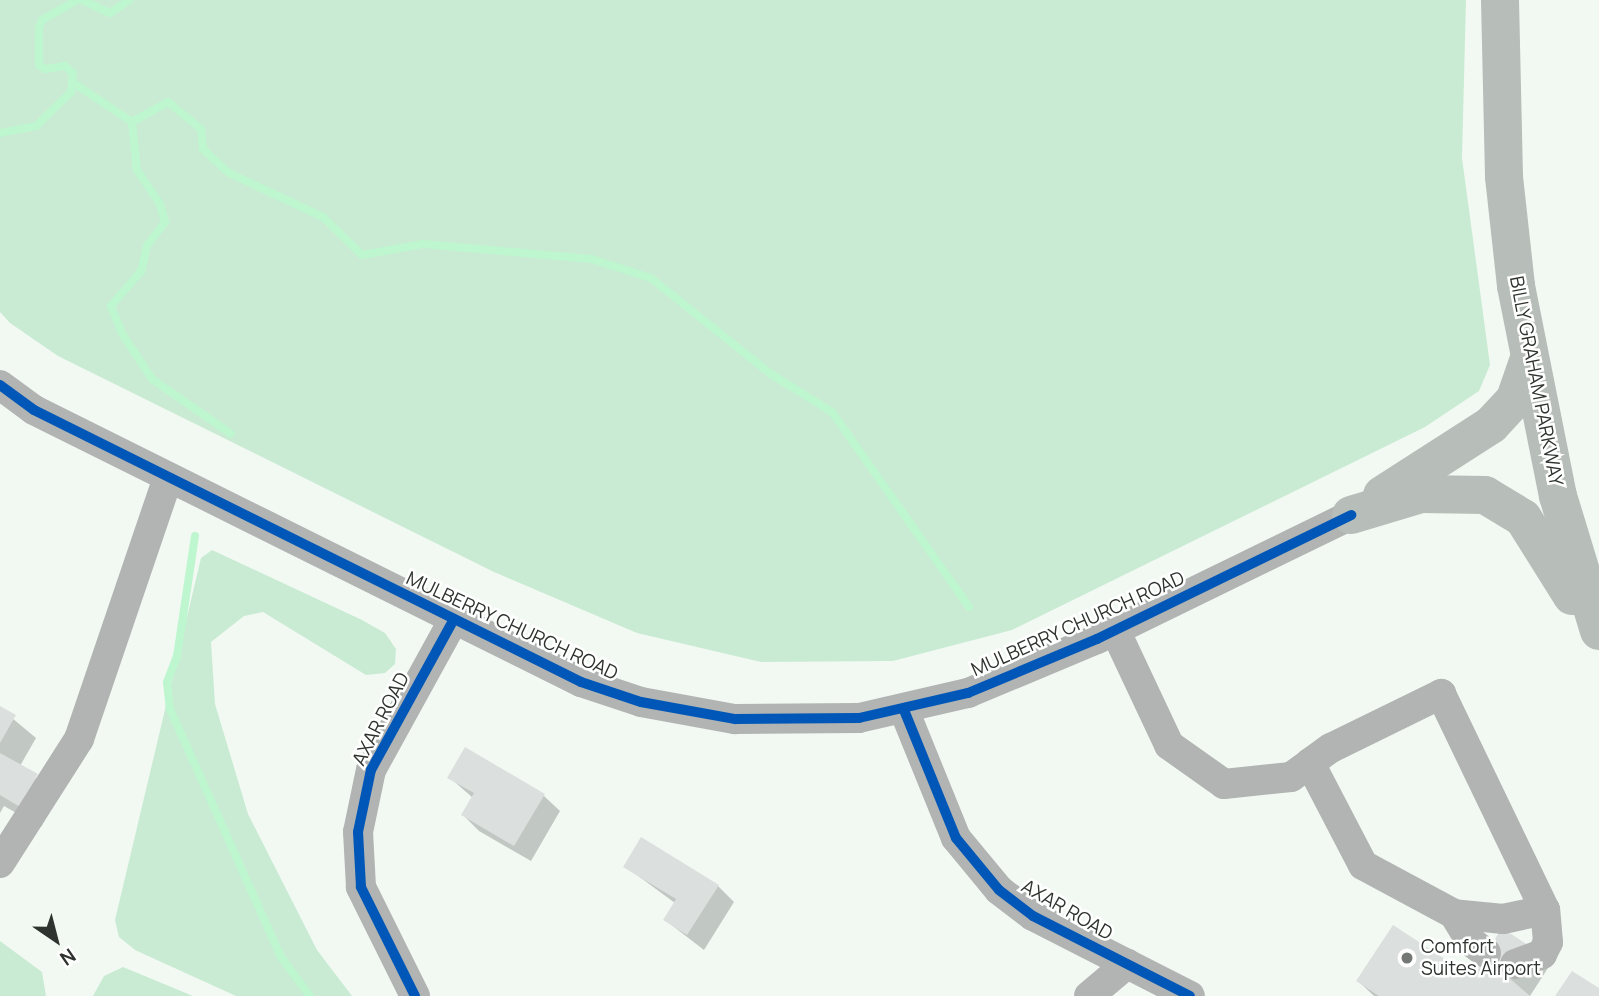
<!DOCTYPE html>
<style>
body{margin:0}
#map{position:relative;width:1599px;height:996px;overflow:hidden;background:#f2f9f3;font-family:Manrope,sans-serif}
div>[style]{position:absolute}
.green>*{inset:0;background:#c9ebd3}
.shadow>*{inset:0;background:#0003}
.stream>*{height:8px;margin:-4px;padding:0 4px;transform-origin:4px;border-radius:4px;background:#bdf6cf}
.building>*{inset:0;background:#dbdfde}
.minor>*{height:30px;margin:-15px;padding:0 15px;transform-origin:15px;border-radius:15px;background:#b1b4b2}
.highway>*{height:38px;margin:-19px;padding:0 19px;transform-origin:19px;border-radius:19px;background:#b7bdb8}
.cycleway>*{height:10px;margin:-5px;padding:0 5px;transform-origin:5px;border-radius:5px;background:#0057b8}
.dots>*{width:19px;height:19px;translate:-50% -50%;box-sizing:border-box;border:4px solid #fff;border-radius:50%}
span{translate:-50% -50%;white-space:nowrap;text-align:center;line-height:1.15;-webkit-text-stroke:5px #fff;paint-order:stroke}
.street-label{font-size:19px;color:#2e332f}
.poi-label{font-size:19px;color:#2e332f}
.left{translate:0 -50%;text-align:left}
.north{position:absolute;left:21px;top:905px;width:70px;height:70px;-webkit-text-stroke:5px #fff;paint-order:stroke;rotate:145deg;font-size:19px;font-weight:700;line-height:28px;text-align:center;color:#2e332f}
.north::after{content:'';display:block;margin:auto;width:24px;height:32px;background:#2e332f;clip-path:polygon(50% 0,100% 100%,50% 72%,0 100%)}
</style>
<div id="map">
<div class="green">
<div style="clip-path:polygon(0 0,1466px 0,1462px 158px,1490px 365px,1479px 391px,1425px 427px,1012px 630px,893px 661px,761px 662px,637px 633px,494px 572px,58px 356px,10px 323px,0 312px)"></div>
<div style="clip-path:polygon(212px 550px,362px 620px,385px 633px,396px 649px,395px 664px,385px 673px,366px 675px,263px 612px,244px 616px,211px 642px,215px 704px,248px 814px,317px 950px,352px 996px,236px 996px,135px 950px,119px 937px,115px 920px,201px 558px)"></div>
<div style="clip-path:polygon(0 941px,42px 972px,46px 996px,0 996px)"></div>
<div style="clip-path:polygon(123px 967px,193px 996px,93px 996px,104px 976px)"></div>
</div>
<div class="shadow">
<div style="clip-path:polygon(0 708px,36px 738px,20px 766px,58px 797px,41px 827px,4px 806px,0 813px)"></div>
<div style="clip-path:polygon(449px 777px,543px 795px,560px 811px,531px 861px,479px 831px,463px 815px,473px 798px)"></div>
<div style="clip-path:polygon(626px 867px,718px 886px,734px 902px,704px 950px,665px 920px,675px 903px)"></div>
<div style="clip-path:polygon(1527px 946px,1548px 968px,1530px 996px,1374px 996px,1358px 981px,1471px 979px)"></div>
</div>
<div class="stream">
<div style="left:82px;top:0;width:31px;rotate:25deg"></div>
<div style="left:110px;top:13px;width:23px;rotate:-34deg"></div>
<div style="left:75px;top:84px;width:69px;rotate:33.7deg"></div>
<div style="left:132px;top:122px;width:41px;rotate:-29.1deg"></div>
<div style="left:168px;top:102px;width:43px;rotate:39.3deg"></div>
<div style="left:201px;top:129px;width:20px;rotate:84deg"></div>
<div style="left:203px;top:149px;width:35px;rotate:43deg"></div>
<div style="left:229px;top:173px;width:104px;rotate:25.1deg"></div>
<div style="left:323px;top:217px;width:54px;rotate:44.3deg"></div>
<div style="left:362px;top:255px;width:62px;rotate:-10.2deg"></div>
<div style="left:423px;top:244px;width:169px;rotate:5.1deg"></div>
<div style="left:591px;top:259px;width:63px;rotate:17.6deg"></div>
<div style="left:651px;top:278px;width:154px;rotate:38.7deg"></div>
<div style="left:771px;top:374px;width:72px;rotate:31.9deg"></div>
<div style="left:832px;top:412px;width:238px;rotate:54.9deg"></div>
<div style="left:132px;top:122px;width:48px;rotate:84.1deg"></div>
<div style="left:137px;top:170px;width:41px;rotate:55.9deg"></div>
<div style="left:160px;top:204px;width:19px;rotate:74deg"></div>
<div style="left:165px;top:222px;width:30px;rotate:127deg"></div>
<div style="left:147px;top:246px;width:26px;rotate:103deg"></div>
<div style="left:141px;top:271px;width:46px;rotate:130.6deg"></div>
<div style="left:111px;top:306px;width:31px;rotate:68deg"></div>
<div style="left:123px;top:335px;width:53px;rotate:56.6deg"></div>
<div style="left:152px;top:379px;width:96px;rotate:34.8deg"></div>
<div style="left:0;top:133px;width:37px;rotate:-11deg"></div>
<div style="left:36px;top:126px;width:49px;rotate:-44.2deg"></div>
<div style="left:71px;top:92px;width:19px;rotate:-84deg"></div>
<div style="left:73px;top:73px;width:11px;rotate:-139deg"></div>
<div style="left:65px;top:66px;width:20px;rotate:171deg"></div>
<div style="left:45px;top:69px;width:7px;rotate:-146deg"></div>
<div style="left:39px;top:65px;width:37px;rotate:-90deg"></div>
<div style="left:39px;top:28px;width:9px;rotate:-69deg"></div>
<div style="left:42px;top:20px;width:40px;rotate:-29.7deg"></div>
<div style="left:195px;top:536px;width:121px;rotate:98.5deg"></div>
<div style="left:177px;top:656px;width:28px;rotate:111deg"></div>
<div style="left:167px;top:682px;width:27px;rotate:84deg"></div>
<div style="left:170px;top:709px;width:272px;rotate:65.9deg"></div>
<div style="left:281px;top:957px;width:49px;rotate:53.4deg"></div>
</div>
<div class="building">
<div style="clip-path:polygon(0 706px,16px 715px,0 743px)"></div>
<div style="clip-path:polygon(465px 747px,545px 794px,514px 846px,461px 815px,474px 793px,447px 778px)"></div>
<div style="clip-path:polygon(0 753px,38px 774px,20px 807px,0 795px)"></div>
<div style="clip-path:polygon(641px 837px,719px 885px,687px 935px,663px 920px,676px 899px,623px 867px)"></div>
<div style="clip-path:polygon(1393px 925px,1471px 976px,1502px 928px,1528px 945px,1507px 976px,1530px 996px,1379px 996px,1356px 981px)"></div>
<div style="clip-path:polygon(1572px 971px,1599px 988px,1599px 996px,1555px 996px)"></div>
</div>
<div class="minor">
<div style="left:0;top:385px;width:42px;rotate:36.3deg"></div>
<div style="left:34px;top:410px;width:611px;rotate:26.44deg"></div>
<div style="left:581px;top:682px;width:63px;rotate:18.4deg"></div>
<div style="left:641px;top:702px;width:96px;rotate:10.3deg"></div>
<div style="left:735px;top:719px;width:124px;rotate:-0.5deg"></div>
<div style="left:859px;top:718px;width:112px;rotate:-12.9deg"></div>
<div style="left:968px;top:693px;width:140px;rotate:-22.7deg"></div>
<div style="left:1097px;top:639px;width:283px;rotate:-26deg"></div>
<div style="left:1115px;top:630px;width:127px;rotate:64.8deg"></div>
<div style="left:1169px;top:745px;width:67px;rotate:35.3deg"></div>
<div style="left:1224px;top:784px;width:67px;rotate:-6deg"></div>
<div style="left:1291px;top:777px;width:24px;rotate:-36deg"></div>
<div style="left:1310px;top:763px;width:26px;rotate:-36deg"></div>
<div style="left:1331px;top:748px;width:123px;rotate:-26.1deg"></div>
<div style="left:1441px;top:694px;width:240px;rotate:64.3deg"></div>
<div style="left:1545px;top:910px;width:43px;rotate:167.9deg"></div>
<div style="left:1503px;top:919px;width:49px;rotate:-174.2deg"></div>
<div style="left:1454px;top:914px;width:103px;rotate:-151.7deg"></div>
<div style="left:1363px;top:865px;width:115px;rotate:-117.5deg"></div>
<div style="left:904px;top:710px;width:138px;rotate:67.9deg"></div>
<div style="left:956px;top:838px;width:67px;rotate:50.4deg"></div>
<div style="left:999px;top:890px;width:43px;rotate:37.4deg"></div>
<div style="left:1033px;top:916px;width:176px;rotate:27deg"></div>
<div style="left:0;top:863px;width:147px;rotate:-57.5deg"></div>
<div style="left:79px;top:739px;width:276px;rotate:-71.2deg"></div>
<div style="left:1454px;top:914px;width:31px;rotate:59deg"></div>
<div style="left:1470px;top:941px;width:20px;rotate:37deg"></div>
<div style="left:1515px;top:964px;width:29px;rotate:-20deg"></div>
<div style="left:1542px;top:954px;width:13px;rotate:-63deg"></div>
<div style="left:1548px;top:942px;width:32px;rotate:-95deg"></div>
<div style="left:415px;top:996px;width:122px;rotate:-116.4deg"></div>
<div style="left:361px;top:887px;width:55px;rotate:-93.1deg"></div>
<div style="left:358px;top:832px;width:63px;rotate:-78.2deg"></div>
<div style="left:371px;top:770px;width:172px;rotate:-61.2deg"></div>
<div style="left:1089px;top:996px;width:50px;rotate:-40.1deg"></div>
</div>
<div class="highway">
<div style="left:1500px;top:0;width:177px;rotate:88.7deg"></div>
<div style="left:1504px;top:177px;width:110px;rotate:83.7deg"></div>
<div style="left:1516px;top:286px;width:214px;rotate:78.7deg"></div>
<div style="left:1558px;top:496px;width:141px;rotate:73.1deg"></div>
<div style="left:1382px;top:495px;width:130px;rotate:-32.7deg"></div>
<div style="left:1491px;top:425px;width:35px;rotate:-47deg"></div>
<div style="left:1515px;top:399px;width:39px;rotate:-71deg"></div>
<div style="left:1351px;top:515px;width:73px;rotate:-16.7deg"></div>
<div style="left:1421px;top:494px;width:64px;rotate:0.9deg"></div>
<div style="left:1485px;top:495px;width:44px;rotate:31.2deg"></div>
<div style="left:1523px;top:518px;width:92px;rotate:57.9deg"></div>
</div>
<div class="cycleway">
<div style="left:0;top:385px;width:42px;rotate:36.3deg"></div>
<div style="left:34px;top:410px;width:611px;rotate:26.44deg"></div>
<div style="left:581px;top:682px;width:63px;rotate:18.4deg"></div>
<div style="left:641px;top:702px;width:96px;rotate:10.3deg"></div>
<div style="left:735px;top:719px;width:124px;rotate:-0.5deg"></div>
<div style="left:859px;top:718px;width:112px;rotate:-12.9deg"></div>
<div style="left:968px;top:693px;width:140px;rotate:-22.7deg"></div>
<div style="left:1097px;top:639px;width:283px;rotate:-26deg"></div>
<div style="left:904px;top:710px;width:138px;rotate:67.9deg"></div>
<div style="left:956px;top:838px;width:67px;rotate:50.4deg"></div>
<div style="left:999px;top:890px;width:43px;rotate:37.4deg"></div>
<div style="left:1033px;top:916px;width:176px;rotate:27deg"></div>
<div style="left:415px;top:996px;width:122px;rotate:-116.4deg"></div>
<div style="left:361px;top:887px;width:55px;rotate:-93.1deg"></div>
<div style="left:358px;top:832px;width:63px;rotate:-78.2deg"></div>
<div style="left:371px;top:770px;width:172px;rotate:-61.2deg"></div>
</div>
<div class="dots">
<div style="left:1407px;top:958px;background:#737874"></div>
</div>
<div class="street-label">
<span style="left:1536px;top:381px;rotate:79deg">BILLY GRAHAM PARKWAY</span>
<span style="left:1078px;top:624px;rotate:-24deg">MULBERRY CHURCH ROAD</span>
<span style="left:512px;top:626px;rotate:25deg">MULBERRY CHURCH ROAD</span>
<span style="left:381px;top:719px;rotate:-63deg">AXAR ROAD</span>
<span style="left:1067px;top:910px;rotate:30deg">AXAR ROAD</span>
</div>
<div class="poi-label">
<span class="left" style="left:1421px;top:958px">Comfort<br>Suites Airport</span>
</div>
<div class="north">N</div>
</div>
